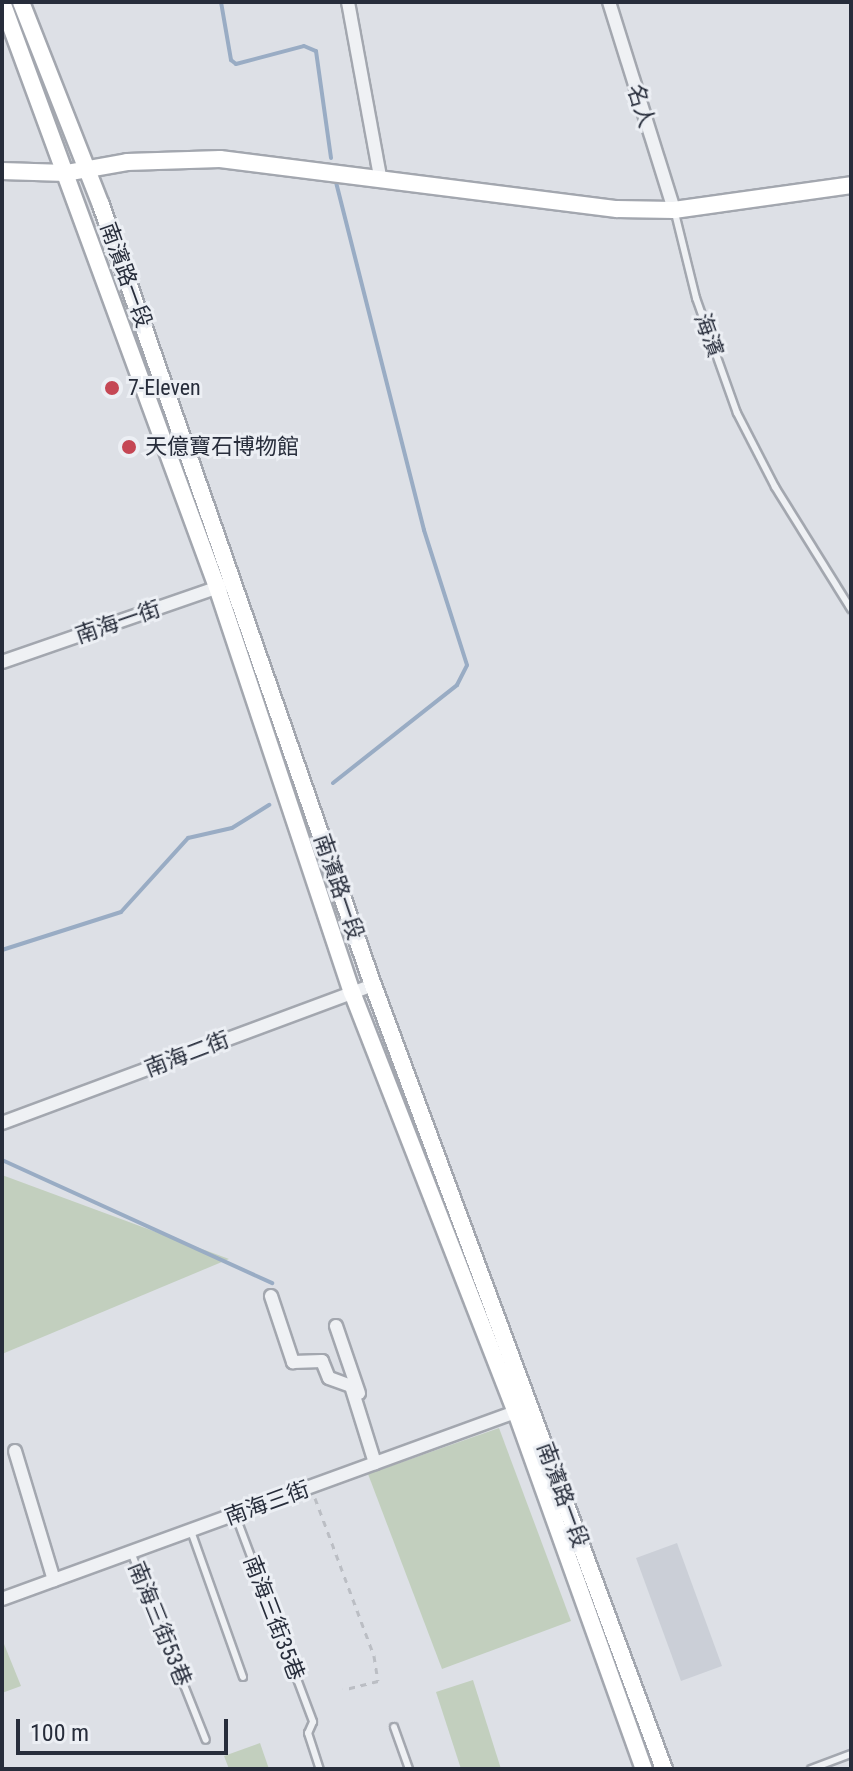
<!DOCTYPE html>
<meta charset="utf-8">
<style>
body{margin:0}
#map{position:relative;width:853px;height:1771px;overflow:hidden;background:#dde0e6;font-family:"Roboto Condensed","Noto Sans TC",sans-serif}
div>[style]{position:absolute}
.built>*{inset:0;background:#cbcfd7}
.green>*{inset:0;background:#c2cfbe}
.stream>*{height:4px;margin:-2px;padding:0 2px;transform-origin:2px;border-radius:2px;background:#99acc4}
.path>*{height:3px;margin-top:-1.5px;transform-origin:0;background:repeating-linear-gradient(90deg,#bbbec4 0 6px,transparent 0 12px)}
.roads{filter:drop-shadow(2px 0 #a3a7af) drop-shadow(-2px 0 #a3a7af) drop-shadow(0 2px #a3a7af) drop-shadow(0 -2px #a3a7af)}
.lane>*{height:6px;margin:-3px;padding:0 3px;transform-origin:3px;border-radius:3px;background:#eff1f4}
.street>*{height:12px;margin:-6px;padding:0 6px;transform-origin:6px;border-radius:6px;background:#eff1f4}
.secondary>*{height:16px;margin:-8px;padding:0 8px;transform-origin:8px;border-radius:8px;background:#fff}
.dots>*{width:22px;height:22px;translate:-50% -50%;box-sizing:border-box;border:4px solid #eceff4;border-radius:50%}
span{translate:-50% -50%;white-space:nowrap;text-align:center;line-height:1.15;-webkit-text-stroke:6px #eceff4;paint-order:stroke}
.street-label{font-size:22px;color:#272d3b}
.poi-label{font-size:22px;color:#272d3b}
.left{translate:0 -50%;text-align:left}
.frame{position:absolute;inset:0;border:4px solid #272d3b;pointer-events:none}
.scale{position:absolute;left:16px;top:1719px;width:212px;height:36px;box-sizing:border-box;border:4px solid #272d3b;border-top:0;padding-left:10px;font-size:24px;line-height:28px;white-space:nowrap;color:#272d3b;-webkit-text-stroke:6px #eceff4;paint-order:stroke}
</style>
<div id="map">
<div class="built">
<div style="clip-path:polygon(677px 1543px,722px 1666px,681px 1681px,636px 1558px)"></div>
</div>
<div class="green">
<div style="clip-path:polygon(2px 1175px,229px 1259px,2px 1354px)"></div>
<div style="clip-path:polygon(499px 1428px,571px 1621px,442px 1669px,368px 1474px)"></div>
<div style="clip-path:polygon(2px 1639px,21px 1686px,2px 1693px)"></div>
<div style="clip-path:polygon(473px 1680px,501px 1769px,461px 1769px,436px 1692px)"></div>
<div style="clip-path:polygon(260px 1743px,269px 1769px,229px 1769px,224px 1756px)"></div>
</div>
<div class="stream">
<div style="left:221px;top:2px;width:59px;rotate:80.2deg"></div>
<div style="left:231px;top:60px;width:6px;rotate:39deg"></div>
<div style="left:236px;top:64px;width:70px;rotate:-14.8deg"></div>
<div style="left:304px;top:46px;width:13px;rotate:23deg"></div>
<div style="left:316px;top:51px;width:108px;rotate:82deg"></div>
<div style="left:333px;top:783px;width:158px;rotate:-38.3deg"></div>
<div style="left:457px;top:685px;width:22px;rotate:-63deg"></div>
<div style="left:467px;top:665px;width:142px;rotate:-107.7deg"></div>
<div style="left:424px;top:530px;width:362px;rotate:-104.2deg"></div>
<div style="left:2px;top:950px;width:125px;rotate:-17.7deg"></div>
<div style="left:121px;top:912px;width:100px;rotate:-47.8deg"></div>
<div style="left:188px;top:838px;width:45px;rotate:-12.8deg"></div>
<div style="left:232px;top:828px;width:44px;rotate:-31.9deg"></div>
<div style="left:2px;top:1160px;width:297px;rotate:24.5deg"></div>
</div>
<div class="path">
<div style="left:315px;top:1498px;width:169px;rotate:69.5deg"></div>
<div style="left:374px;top:1656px;width:25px;rotate:81deg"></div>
<div style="left:378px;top:1681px;width:36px;rotate:166deg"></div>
</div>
<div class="roads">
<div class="lane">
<div style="left:675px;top:213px;width:88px;rotate:76.1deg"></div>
<div style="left:696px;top:298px;width:122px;rotate:70.4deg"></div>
<div style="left:737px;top:413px;width:83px;rotate:62.8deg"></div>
<div style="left:775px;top:487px;width:144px;rotate:58.1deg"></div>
<div style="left:235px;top:1514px;width:222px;rotate:69.4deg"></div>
<div style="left:313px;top:1722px;width:12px;rotate:114deg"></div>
<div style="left:308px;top:1733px;width:38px;rotate:72deg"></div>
<div style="left:191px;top:1531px;width:155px;rotate:70.4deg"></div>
<div style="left:131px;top:1552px;width:202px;rotate:68.3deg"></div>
<div style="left:394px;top:1727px;width:45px;rotate:70.3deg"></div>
<div style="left:811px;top:1769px;width:43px;rotate:-20.6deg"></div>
</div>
<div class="street">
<div style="left:348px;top:2px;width:177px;rotate:79.6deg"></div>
<div style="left:609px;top:2px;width:218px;rotate:72.6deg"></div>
<div style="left:2px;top:662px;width:235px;rotate:-19.1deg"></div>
<div style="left:2px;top:1123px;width:396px;rotate:-20.4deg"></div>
<div style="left:271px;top:1296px;width:70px;rotate:71.6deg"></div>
<div style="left:293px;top:1362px;width:29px;rotate:-2deg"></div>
<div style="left:322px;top:1361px;width:18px;rotate:68deg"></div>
<div style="left:329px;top:1378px;width:23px;rotate:20deg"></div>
<div style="left:351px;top:1386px;width:81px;rotate:72.7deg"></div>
<div style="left:336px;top:1326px;width:71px;rotate:71.1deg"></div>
<div style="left:15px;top:1451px;width:135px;rotate:73.2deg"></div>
<div style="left:2px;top:1599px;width:552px;rotate:-20.01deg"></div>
</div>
<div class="secondary">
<div style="left:2px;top:2px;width:623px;rotate:69.82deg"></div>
<div style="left:217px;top:587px;width:427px;rotate:71.6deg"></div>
<div style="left:352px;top:992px;width:451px;rotate:68.7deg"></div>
<div style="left:516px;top:1412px;width:379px;rotate:70.3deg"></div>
<div style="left:21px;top:2px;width:218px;rotate:68.5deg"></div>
<div style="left:101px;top:205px;width:826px;rotate:70.78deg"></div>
<div style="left:373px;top:985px;width:836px;rotate:69.64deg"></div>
<div style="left:2px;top:171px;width:64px;rotate:1.8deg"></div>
<div style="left:66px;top:173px;width:62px;rotate:-10.2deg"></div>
<div style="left:127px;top:162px;width:93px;rotate:-1.8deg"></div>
<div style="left:220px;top:159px;width:400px;rotate:7.2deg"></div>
<div style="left:617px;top:209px;width:57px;rotate:1deg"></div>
<div style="left:674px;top:210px;width:179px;rotate:-8deg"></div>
</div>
</div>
<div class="dots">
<div style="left:112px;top:388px;background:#c54754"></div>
<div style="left:129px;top:447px;background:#c54754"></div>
</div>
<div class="street-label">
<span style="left:641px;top:106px;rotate:73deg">名人</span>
<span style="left:126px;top:275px;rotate:70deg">南濱路一段</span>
<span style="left:709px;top:335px;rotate:70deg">海濱</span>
<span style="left:118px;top:622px;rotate:-19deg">南海一街</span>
<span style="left:339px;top:887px;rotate:71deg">南濱路一段</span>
<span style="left:187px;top:1054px;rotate:-21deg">南海二街</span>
<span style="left:563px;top:1495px;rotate:70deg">南濱路一段</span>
<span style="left:267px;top:1503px;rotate:-20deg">南海三街</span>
<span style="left:274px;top:1618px;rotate:69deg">南海三街35巷</span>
<span style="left:160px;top:1624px;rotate:68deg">南海三街53巷</span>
</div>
<div class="poi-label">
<span class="left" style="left:128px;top:388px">7-Eleven</span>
<span class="left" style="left:145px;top:447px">天億寶石博物館</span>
</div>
<div class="frame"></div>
<div class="scale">100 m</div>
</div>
